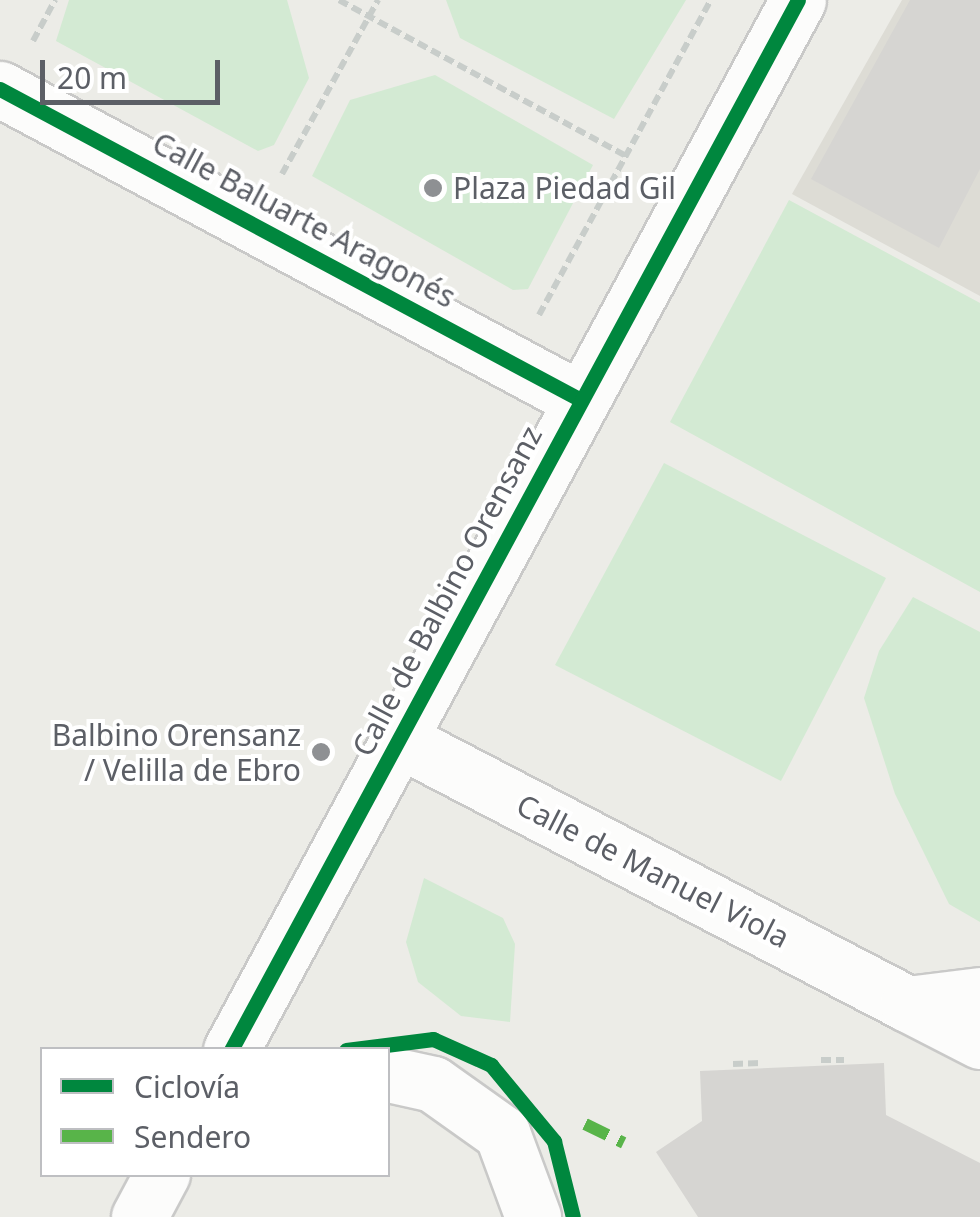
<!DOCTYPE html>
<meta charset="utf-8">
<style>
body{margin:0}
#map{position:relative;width:980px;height:1217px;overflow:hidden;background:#ecece7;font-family:"Noto Sans",sans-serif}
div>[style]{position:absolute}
.education>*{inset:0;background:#dddcd5}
.green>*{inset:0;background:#d3ead3}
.building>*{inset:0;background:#d6d5d2}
.path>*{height:6px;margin-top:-3px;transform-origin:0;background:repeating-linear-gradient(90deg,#c8cdca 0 10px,transparent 0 15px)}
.roads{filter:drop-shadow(2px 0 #c9c9c8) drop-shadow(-2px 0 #c9c9c8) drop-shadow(0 2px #c9c9c8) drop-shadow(0 -2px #c9c9c8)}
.street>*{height:55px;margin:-27.5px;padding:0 27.5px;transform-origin:27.5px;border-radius:27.5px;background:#fcfcfb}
.secondary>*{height:55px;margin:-27.5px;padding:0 27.5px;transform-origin:27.5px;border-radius:27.5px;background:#fcfcfb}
.quiet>*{height:12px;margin-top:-6px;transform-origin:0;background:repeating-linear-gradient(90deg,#58b449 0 25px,transparent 0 37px)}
.cycleway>*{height:15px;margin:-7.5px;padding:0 7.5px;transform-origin:7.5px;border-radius:7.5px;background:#00873e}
.dots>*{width:28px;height:28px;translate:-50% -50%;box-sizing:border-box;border:5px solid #fff;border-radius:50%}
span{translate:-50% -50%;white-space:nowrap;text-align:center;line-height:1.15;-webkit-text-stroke:8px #fff;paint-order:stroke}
.poi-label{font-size:30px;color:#5c5f66}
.left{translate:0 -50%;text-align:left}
.right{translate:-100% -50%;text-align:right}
.street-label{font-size:30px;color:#5c5f66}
.legend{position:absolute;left:40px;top:1047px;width:350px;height:130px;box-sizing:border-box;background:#fff;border:2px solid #bebfc2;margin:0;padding:12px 18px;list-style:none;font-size:30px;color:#5c5f66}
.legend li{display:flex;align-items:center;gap:20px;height:50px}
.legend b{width:50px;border:2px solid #bebfc2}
.scale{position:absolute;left:40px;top:60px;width:180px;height:45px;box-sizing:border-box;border:5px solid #5c5f66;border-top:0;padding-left:12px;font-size:30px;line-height:35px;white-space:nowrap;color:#5c5f66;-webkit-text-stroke:8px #fff;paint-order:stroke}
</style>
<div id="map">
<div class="education">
<div style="clip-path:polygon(902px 0,980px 0,980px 296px,792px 194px)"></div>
</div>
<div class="green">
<div style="clip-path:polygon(69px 0,287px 0,309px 78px,274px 145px,258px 151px,56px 41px)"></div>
<div style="clip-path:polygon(446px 0,686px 0,614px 119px,460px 38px)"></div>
<div style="clip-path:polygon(435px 75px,593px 165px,528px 289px,513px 290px,312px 176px,350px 100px)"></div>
<div style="clip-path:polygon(789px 200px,980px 303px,980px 592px,670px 422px)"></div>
<div style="clip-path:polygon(664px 463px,886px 578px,781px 781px,555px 665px)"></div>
<div style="clip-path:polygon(913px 597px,980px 632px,980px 922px,949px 904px,895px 794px,864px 698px,879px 651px)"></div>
<div style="clip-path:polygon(424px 878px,503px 918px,515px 944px,510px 1022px,461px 1016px,418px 982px,406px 942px)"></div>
</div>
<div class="building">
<div style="clip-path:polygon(910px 0,980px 0,980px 169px,939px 248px,811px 179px)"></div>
<div style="clip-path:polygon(884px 1063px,886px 1115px,980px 1163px,980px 1217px,698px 1217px,656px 1152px,702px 1121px,700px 1071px)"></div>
</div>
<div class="path">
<div style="left:339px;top:0;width:327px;rotate:28.5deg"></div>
<div style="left:33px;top:41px;width:47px;rotate:-61.8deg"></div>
<div style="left:282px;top:174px;width:199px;rotate:-61.1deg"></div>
<div style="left:539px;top:315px;width:359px;rotate:-61.4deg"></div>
<div style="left:821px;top:1060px;width:23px"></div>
<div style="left:733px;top:1064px;width:28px;rotate:-2deg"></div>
</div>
<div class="roads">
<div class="street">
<div style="left:0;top:89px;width:659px;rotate:28.16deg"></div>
<div style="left:398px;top:739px;width:575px;rotate:27.46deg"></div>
<div style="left:980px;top:995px;width:73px;rotate:172.9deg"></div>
<div style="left:908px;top:1004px;width:81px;rotate:27.2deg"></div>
<div style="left:388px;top:1074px;width:46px;rotate:12.5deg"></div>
<div style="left:433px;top:1084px;width:85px;rotate:35.4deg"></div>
<div style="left:502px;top:1133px;width:90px;rotate:69.7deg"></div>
</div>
<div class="secondary">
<div style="left:231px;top:1050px;width:1193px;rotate:-61.63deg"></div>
<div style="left:139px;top:1217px;width:49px;rotate:-61.9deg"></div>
</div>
</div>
<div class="quiet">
<div style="left:585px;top:1124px;width:43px;rotate:26deg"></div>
</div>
<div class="cycleway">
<div style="left:0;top:89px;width:659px;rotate:28.16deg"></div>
<div style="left:231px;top:1050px;width:1193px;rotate:-61.63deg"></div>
<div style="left:346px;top:1050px;width:88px;rotate:-7.2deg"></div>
<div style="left:433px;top:1039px;width:64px;rotate:24.1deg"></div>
<div style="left:491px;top:1065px;width:99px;rotate:50.3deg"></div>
<div style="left:554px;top:1141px;width:78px;rotate:76deg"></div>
</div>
<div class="dots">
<div style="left:433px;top:188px;background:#8e9093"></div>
<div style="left:321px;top:752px;background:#8e9093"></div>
</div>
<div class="poi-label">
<span class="left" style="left:453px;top:188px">Plaza Piedad Gil</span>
<span class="right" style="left:301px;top:752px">Balbino Orensanz<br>/ Velilla de Ebro</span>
</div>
<div class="street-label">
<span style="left:304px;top:220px;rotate:28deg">Calle Baluarte Aragonés</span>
<span style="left:447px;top:591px;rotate:-62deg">Calle de Balbino Orensanz</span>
<span style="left:653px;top:871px;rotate:27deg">Calle de Manuel Viola</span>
</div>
<ul class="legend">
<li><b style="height:12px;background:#00873e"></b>Ciclovía</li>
<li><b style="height:12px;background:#58b449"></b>Sendero</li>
</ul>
<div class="scale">20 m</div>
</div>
